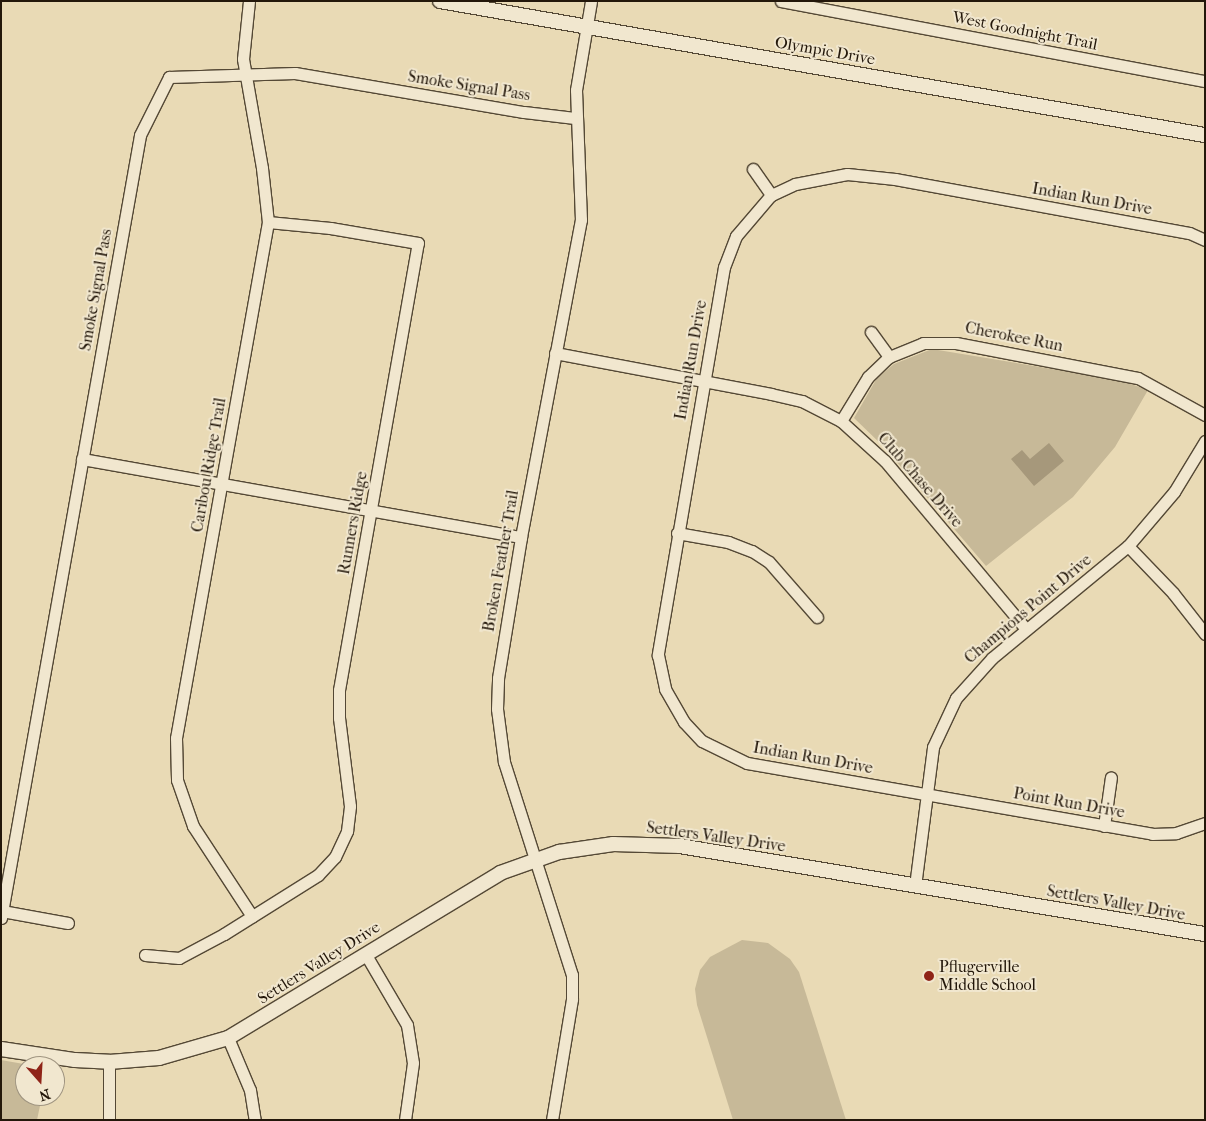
<!DOCTYPE html>
<style>
body{margin:0}
#map{position:relative;width:1206px;height:1121px;overflow:hidden;background:#e9dab5;font-family:"IM FELL French Canon",serif}
div>[style]{position:absolute}
.green>*{inset:0;background:#c7b998}
.water>*{inset:0;background:#a6987b}
.roads{filter:drop-shadow(1px 0 #544835) drop-shadow(-1px 0 #544835) drop-shadow(0 1px #544835) drop-shadow(0 -1px #544835)}
.minor>*{height:11px;margin:-5.5px;padding:0 5.5px;transform-origin:5.5px;border-radius:5.5px;background:#f1e7cf}
.tertiary>*{height:14px;margin:-7px;padding:0 7px;transform-origin:7px;border-radius:7px;background:#f1e7cf}
.dots>*{width:14px;height:14px;translate:-50% -50%;box-sizing:border-box;border:2px solid #f1e7cf;border-radius:50%}
span{translate:-50% -50%;white-space:nowrap;text-align:center;line-height:1.15;-webkit-text-stroke:4px #f1e7cf;paint-order:stroke}
.street-label{font-size:16px;color:#23170a}
.poi-label{font-size:16px;color:#23170a}
.left{translate:0 -50%;text-align:left}
.frame{position:absolute;inset:0;border:2px solid #23170a;pointer-events:none}
.north{position:absolute;left:15px;top:1056px;width:50px;height:50px;box-sizing:border-box;background:#f1e7cf;border:1px solid #9f9480;border-radius:50%;rotate:161deg;font-size:14px;font-weight:700;line-height:20px;text-align:center;color:#23170a}
.north::after{content:'';display:block;margin:auto;width:18px;height:22px;background:#8f2418;clip-path:polygon(50% 0,100% 100%,50% 72%,0 100%)}
</style>
<div id="map">
<div class="green">
<div style="clip-path:polygon(932px 349px,1119px 380px,1148px 390px,1115px 447px,1073px 497px,986px 566px,883px 446px,854px 418px,877px 378px,894px 364px)"></div>
<div style="clip-path:polygon(742px 940px,768px 943px,790px 959px,799px 972px,846px 1120px,733px 1120px,697px 1005px,695px 989px,700px 970px,710px 957px)"></div>
<div style="clip-path:polygon(1px 1060px,35px 1066px,25px 1066px,25px 1096px,42px 1096px,37px 1120px,1px 1120px)"></div>
</div>
<div class="water">
<div style="clip-path:polygon(1049px 443px,1064px 461px,1034px 486px,1011px 459px,1022px 450px,1030px 459px)"></div>
</div>
<div class="roads">
<div class="minor">
<div style="left:249px;top:1px;width:58px;rotate:95.9deg"></div>
<div style="left:243px;top:59px;width:111px;rotate:80.1deg"></div>
<div style="left:262px;top:168px;width:54px;rotate:83.7deg"></div>
<div style="left:268px;top:222px;width:524px;rotate:100.11deg"></div>
<div style="left:176px;top:738px;width:42px;rotate:88.6deg"></div>
<div style="left:177px;top:780px;width:49px;rotate:70.8deg"></div>
<div style="left:193px;top:826px;width:108px;rotate:56.8deg"></div>
<div style="left:781px;top:1px;width:431px;rotate:10.7deg"></div>
<div style="left:753px;top:169px;width:32px;rotate:55deg"></div>
<div style="left:1205px;top:240px;width:17px;rotate:-156deg"></div>
<div style="left:1189px;top:233px;width:299px;rotate:-169.6deg"></div>
<div style="left:895px;top:179px;width:48px;rotate:-174.1deg"></div>
<div style="left:847px;top:174px;width:53px;rotate:169.1deg"></div>
<div style="left:795px;top:184px;width:26px;rotate:155deg"></div>
<div style="left:771px;top:195px;width:54px;rotate:130.5deg"></div>
<div style="left:736px;top:236px;width:33px;rotate:111deg"></div>
<div style="left:724px;top:267px;width:394px;rotate:99.7deg"></div>
<div style="left:658px;top:655px;width:35px;rotate:78deg"></div>
<div style="left:665px;top:689px;width:38px;rotate:60deg"></div>
<div style="left:684px;top:722px;width:26px;rotate:47deg"></div>
<div style="left:702px;top:741px;width:50px;rotate:26.1deg"></div>
<div style="left:747px;top:763px;width:411px;rotate:9.9deg"></div>
<div style="left:1152px;top:834px;width:24px;rotate:-2deg"></div>
<div style="left:1176px;top:833px;width:31px;rotate:-19deg"></div>
<div style="left:871px;top:332px;width:31px;rotate:54deg"></div>
<div style="left:555px;top:353px;width:220px;rotate:10.7deg"></div>
<div style="left:771px;top:394px;width:32px;rotate:13deg"></div>
<div style="left:802px;top:401px;width:44px;rotate:27.1deg"></div>
<div style="left:841px;top:421px;width:59px;rotate:42.3deg"></div>
<div style="left:885px;top:461px;width:219px;rotate:50deg"></div>
<div style="left:841px;top:421px;width:52px;rotate:-58.5deg"></div>
<div style="left:868px;top:377px;width:29px;rotate:-44deg"></div>
<div style="left:889px;top:357px;width:37px;rotate:-22deg"></div>
<div style="left:923px;top:343px;width:33px"></div>
<div style="left:956px;top:343px;width:185px;rotate:10.9deg"></div>
<div style="left:1138px;top:378px;width:77px;rotate:28.9deg"></div>
<div style="left:82px;top:459px;width:446px;rotate:10.1deg"></div>
<div style="left:677px;top:533px;width:52px;rotate:10deg"></div>
<div style="left:728px;top:542px;width:26px;rotate:21deg"></div>
<div style="left:752px;top:551px;width:20px;rotate:33deg"></div>
<div style="left:769px;top:562px;width:73px;rotate:48.9deg"></div>
<div style="left:1128px;top:546px;width:65px;rotate:46.2deg"></div>
<div style="left:1173px;top:593px;width:52px;rotate:52deg"></div>
<div style="left:1104px;top:826px;width:49px;rotate:-81.9deg"></div>
<div style="left:915px;top:886px;width:140px;rotate:-82.6deg"></div>
<div style="left:933px;top:747px;width:54px;rotate:-64.9deg"></div>
<div style="left:956px;top:698px;width:54px;rotate:-48deg"></div>
<div style="left:992px;top:658px;width:176px;rotate:-39.5deg"></div>
<div style="left:1128px;top:546px;width:71px;rotate:-49.6deg"></div>
<div style="left:1174px;top:492px;width:60px;rotate:-58.7deg"></div>
<div style="left:2px;top:911px;width:67px;rotate:10.3deg"></div>
<div style="left:1px;top:918px;width:795px;rotate:-79.93deg"></div>
<div style="left:140px;top:135px;width:65px;rotate:-63.4deg"></div>
<div style="left:169px;top:77px;width:126px;rotate:-1.8deg"></div>
<div style="left:295px;top:73px;width:232px;rotate:9.7deg"></div>
<div style="left:524px;top:112px;width:51px;rotate:6.7deg"></div>
<div style="left:145px;top:955px;width:34px;rotate:5deg"></div>
<div style="left:179px;top:958px;width:51px;rotate:-28.1deg"></div>
<div style="left:224px;top:934px;width:111px;rotate:-32.1deg"></div>
<div style="left:318px;top:875px;width:25px;rotate:-47deg"></div>
<div style="left:335px;top:857px;width:29px;rotate:-65deg"></div>
<div style="left:347px;top:831px;width:25px;rotate:-83deg"></div>
<div style="left:350px;top:806px;width:89px;rotate:-97.1deg"></div>
<div style="left:339px;top:718px;width:28px;rotate:-90deg"></div>
<div style="left:339px;top:690px;width:454px;rotate:-80deg"></div>
<div style="left:418px;top:243px;width:89px;rotate:-170.3deg"></div>
<div style="left:330px;top:228px;width:62px;rotate:-174.5deg"></div>
<div style="left:366px;top:955px;width:81px;rotate:59.6deg"></div>
<div style="left:407px;top:1025px;width:38px;rotate:81deg"></div>
<div style="left:413px;top:1063px;width:58px;rotate:98deg"></div>
<div style="left:228px;top:1038px;width:56px;rotate:67.1deg"></div>
<div style="left:250px;top:1090px;width:30px;rotate:81deg"></div>
<div style="left:109px;top:1120px;width:58px;rotate:-90deg"></div>
<div style="left:552px;top:1120px;width:123px;rotate:-80.6deg"></div>
<div style="left:572px;top:999px;width:24px;rotate:-90deg"></div>
<div style="left:572px;top:975px;width:224px;rotate:-107.7deg"></div>
<div style="left:504px;top:762px;width:53px;rotate:-97.5deg"></div>
<div style="left:497px;top:709px;width:31px;rotate:-88deg"></div>
<div style="left:498px;top:678px;width:143px;rotate:-80.7deg"></div>
<div style="left:521px;top:537px;width:323px;rotate:-79.3deg"></div>
<div style="left:581px;top:220px;width:130px;rotate:-92.2deg"></div>
<div style="left:576px;top:90px;width:90px;rotate:-80.4deg"></div>
</div>
<div class="tertiary">
<div style="left:440px;top:1px;width:777px;rotate:9.94deg"></div>
<div style="left:1px;top:1049px;width:75px;rotate:8.5deg"></div>
<div style="left:75px;top:1060px;width:34px;rotate:3deg"></div>
<div style="left:109px;top:1062px;width:50px;rotate:-4.6deg"></div>
<div style="left:159px;top:1058px;width:72px;rotate:-16.2deg"></div>
<div style="left:228px;top:1038px;width:318px;rotate:-31.2deg"></div>
<div style="left:500px;top:873px;width:63px;rotate:-19.6deg"></div>
<div style="left:559px;top:852px;width:55px;rotate:-8.4deg"></div>
<div style="left:613px;top:844px;width:67px;rotate:1.7deg"></div>
<div style="left:680px;top:846px;width:532px;rotate:9.52deg"></div>
</div>
</div>
<div class="dots">
<div style="left:929px;top:976px;background:#8f2418"></div>
</div>
<div class="street-label">
<span style="left:1025px;top:31px;rotate:11deg">West Goodnight Trail</span>
<span style="left:825px;top:51px;rotate:10deg">Olympic Drive</span>
<span style="left:469px;top:86px;rotate:9deg">Smoke Signal Pass</span>
<span style="left:1092px;top:199px;rotate:10deg">Indian Run Drive</span>
<span style="left:96px;top:290px;rotate:-80deg">Smoke Signal Pass</span>
<span style="left:1014px;top:337px;rotate:11deg">Cherokee Run</span>
<span style="left:691px;top:360px;rotate:-80deg">Indian Run Drive</span>
<span style="left:209px;top:465px;rotate:-80deg">Caribou Ridge Trail</span>
<span style="left:920px;top:480px;rotate:49deg">Club Chase Drive</span>
<span style="left:353px;top:523px;rotate:-80deg">Runners Ridge</span>
<span style="left:501px;top:561px;rotate:-80deg">Broken Feather Trail</span>
<span style="left:1028px;top:609px;rotate:-40deg">Champions Point Drive</span>
<span style="left:813px;top:758px;rotate:10deg">Indian Run Drive</span>
<span style="left:1069px;top:803px;rotate:10deg">Point Run Drive</span>
<span style="left:716px;top:837px;rotate:8deg">Settlers Valley Drive</span>
<span style="left:1116px;top:903px;rotate:10deg">Settlers Valley Drive</span>
<span style="left:319px;top:963px;rotate:-32deg">Settlers Valley Drive</span>
</div>
<div class="poi-label">
<span class="left" style="left:939px;top:976px">Pflugerville<br>Middle School</span>
</div>
<div class="frame"></div>
<div class="north">N</div>
</div>
